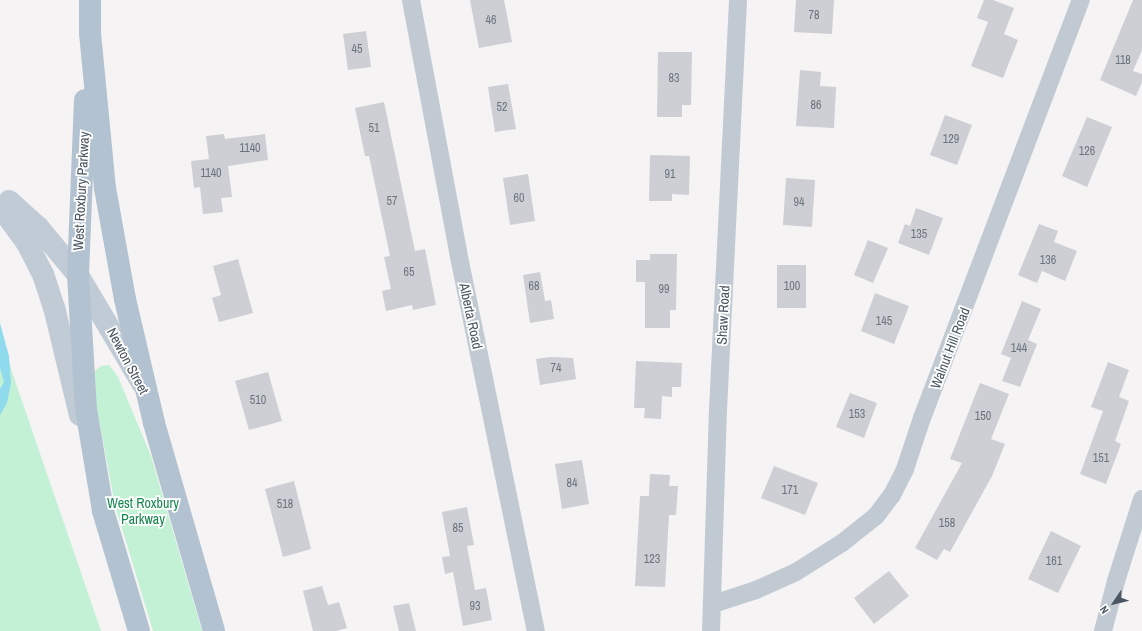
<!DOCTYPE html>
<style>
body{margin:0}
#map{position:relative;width:1142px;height:631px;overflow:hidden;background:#f5f3f3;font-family:"Archivo Narrow",sans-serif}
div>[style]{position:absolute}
.green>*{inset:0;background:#c3f1d5}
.water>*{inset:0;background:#90daee}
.building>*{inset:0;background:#cdcfd5}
.minor>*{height:18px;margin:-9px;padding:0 9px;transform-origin:9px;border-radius:9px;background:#c1cad2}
.secondary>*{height:22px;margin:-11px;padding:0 11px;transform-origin:11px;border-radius:11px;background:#c1cbd6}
.primary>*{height:22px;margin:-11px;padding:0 11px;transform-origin:11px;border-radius:11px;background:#b3c2d1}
span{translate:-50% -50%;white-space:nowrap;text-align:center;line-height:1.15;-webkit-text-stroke:3.5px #fff;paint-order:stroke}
.number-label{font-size:12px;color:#6b747e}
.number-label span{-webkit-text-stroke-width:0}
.street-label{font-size:14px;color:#4a5661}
.park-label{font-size:14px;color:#17864f}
.north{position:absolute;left:1094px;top:583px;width:40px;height:40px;-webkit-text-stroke:3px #fff;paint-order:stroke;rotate:235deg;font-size:11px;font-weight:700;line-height:16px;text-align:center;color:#4a5661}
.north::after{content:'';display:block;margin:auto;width:14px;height:18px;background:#4a5661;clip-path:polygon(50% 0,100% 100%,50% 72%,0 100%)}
</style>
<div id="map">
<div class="green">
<div style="clip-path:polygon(0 337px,101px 631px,0 631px)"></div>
<div style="clip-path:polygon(109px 365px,118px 377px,151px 456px,202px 631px,153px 631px,115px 505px,96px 404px,95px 371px,101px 366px)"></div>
</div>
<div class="water">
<div style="clip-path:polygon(0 323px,9px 356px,11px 383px,7px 403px,0 415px,0 389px,4px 382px,0 368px)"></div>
</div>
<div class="building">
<div style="clip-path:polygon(470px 0,504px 0,512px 42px,479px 48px)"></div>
<div style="clip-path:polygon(796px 0,834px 0,832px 34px,794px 32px)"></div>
<div style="clip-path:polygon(984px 0,993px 0,1014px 8px,1004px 34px,1018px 40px,1003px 78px,971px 66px,988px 22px,977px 18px)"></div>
<div style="clip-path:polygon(1133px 0,1142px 0,1142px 50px,1133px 71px,1142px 74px,1142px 82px,1136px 96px,1100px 80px)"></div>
<div style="clip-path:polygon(366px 31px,371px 67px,348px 70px,343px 34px)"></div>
<div style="clip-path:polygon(658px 52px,692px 52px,691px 105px,682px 105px,682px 117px,657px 117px)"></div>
<div style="clip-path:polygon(800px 70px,821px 72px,820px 86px,836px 87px,834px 128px,796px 126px)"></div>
<div style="clip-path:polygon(508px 84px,516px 129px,495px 132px,488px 87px)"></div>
<div style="clip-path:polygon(384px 102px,415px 251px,425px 249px,436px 305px,413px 310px,412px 305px,386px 311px,382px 291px,391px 289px,384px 257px,390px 256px,369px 156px,365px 156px,355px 108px)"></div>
<div style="clip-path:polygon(945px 115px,972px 125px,957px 165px,930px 155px)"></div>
<div style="clip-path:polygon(1087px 117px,1112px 127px,1087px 187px,1062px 176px)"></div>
<div style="clip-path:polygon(224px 134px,225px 139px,265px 134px,268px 160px,228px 166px,232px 197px,221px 198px,223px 212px,203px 214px,200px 187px,194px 188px,191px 161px,209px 159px,206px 136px)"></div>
<div style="clip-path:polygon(650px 155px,690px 156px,689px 195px,672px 194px,672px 201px,649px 201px)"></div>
<div style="clip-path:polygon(528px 174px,535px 221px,510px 225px,503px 178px)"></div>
<div style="clip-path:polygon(786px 178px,815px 180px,812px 227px,783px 225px)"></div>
<div style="clip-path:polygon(916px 208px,943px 218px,929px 255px,898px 243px,905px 224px,910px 226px)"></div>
<div style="clip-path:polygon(1039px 224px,1058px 231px,1054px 242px,1077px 251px,1065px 281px,1042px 271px,1037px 283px,1018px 275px)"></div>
<div style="clip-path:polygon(868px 240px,888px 248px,873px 283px,854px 275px)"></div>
<div style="clip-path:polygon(650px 254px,677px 254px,676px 310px,670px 310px,670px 328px,645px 328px,645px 282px,636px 282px,636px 260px,650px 260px)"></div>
<div style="clip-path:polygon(238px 259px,253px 313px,219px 322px,212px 298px,221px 295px,213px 266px)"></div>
<div style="clip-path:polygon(777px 265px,806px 265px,806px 308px,777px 308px)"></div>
<div style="clip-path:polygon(540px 272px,545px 301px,551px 300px,554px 319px,530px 323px,523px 275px)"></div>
<div style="clip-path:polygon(875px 293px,909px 306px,894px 344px,861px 331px)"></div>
<div style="clip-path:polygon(1022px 301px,1041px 309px,1028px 340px,1037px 344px,1020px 387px,1002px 381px,1011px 358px,1001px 354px)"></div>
<div style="clip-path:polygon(550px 357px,573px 358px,576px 379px,540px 385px,536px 359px)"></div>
<div style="clip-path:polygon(636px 361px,682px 363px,681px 387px,672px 387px,672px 397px,662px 396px,661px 419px,644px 418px,645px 408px,634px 408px)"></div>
<div style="clip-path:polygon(1108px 362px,1129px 370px,1119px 397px,1129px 401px,1115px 441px,1121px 444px,1106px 484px,1080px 474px,1103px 411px,1091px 407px)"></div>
<div style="clip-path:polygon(268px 372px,282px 421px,249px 430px,235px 381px)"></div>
<div style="clip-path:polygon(980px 383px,1009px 394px,991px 439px,1005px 444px,992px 476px,950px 552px,944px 549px,937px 560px,915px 548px,962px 463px,950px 459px)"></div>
<div style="clip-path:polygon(850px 393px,877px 403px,864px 438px,836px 427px)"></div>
<div style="clip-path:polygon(582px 460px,589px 504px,562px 509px,555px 464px)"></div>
<div style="clip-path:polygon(774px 466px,818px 483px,805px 515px,761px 498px)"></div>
<div style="clip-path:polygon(650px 474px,670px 475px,669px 486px,678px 486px,676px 515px,669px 515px,665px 587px,635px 586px,640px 496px,649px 496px)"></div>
<div style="clip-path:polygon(294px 481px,311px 549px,283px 557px,265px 489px)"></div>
<div style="clip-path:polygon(467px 507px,474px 545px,467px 546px,475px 590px,486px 588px,492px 620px,463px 626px,453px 572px,445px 574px,442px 557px,450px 556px,442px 512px)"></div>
<div style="clip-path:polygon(1051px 531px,1081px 546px,1058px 593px,1028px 579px)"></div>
<div style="clip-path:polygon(889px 571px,909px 596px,874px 624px,854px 598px)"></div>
<div style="clip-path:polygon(322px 586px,328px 605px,339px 602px,347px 628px,336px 631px,313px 631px,303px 591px)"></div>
<div style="clip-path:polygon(409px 603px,416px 631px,399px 631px,393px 606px)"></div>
</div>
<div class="minor">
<div style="left:411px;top:0;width:256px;rotate:79.4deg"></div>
<div style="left:458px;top:252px;width:387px;rotate:78.4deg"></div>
<div style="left:713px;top:604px;width:45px;rotate:-18deg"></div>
<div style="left:756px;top:590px;width:44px;rotate:-24.2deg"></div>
<div style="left:796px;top:572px;width:54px;rotate:-32.2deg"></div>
<div style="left:842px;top:543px;width:43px;rotate:-38.5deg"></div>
<div style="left:876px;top:516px;width:26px;rotate:-53deg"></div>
<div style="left:892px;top:495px;width:29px;rotate:-63deg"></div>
<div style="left:905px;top:469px;width:54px;rotate:-71.6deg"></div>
<div style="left:922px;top:418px;width:447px;rotate:-69.2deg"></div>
<div style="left:711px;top:631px;width:221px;rotate:-88.2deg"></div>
<div style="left:718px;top:410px;width:410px;rotate:-87.2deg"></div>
<div style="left:1103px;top:631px;width:52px;rotate:-75.4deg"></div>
<div style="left:1116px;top:581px;width:86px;rotate:-72.4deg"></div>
</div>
<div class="secondary">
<div style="left:9px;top:201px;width:39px;rotate:42deg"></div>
<div style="left:38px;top:227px;width:62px;rotate:50.2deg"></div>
<div style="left:78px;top:275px;width:126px;rotate:59.3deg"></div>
<div style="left:0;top:206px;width:46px;rotate:53.9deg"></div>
<div style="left:27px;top:243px;width:35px;rotate:63deg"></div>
<div style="left:43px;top:274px;width:35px;rotate:72deg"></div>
<div style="left:54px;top:307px;width:111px;rotate:76.5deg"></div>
</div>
<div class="primary">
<div style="left:90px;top:0;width:33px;rotate:90deg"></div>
<div style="left:90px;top:33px;width:156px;rotate:84.5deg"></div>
<div style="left:105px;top:188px;width:113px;rotate:79.8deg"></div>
<div style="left:125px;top:299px;width:127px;rotate:76.8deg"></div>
<div style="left:154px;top:423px;width:216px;rotate:73.9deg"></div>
<div style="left:85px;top:100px;width:175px;rotate:92.3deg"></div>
<div style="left:78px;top:275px;width:134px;rotate:86.6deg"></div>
<div style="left:86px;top:409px;width:103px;rotate:80.5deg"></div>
<div style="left:103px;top:511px;width:125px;rotate:73.3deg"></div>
</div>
<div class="number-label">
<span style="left:814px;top:16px">78</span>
<span style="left:491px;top:21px">46</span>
<span style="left:357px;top:50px">45</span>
<span style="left:1123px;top:61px">118</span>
<span style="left:674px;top:79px">83</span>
<span style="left:816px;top:106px">86</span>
<span style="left:502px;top:108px">52</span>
<span style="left:374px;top:129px">51</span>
<span style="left:951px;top:140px">129</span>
<span style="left:250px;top:149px">1140</span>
<span style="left:1087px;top:152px">126</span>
<span style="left:211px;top:174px">1140</span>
<span style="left:670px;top:175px">91</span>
<span style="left:519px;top:199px">60</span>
<span style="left:392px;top:202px">57</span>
<span style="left:799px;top:203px">94</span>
<span style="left:919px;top:235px">135</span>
<span style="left:1048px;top:261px">136</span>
<span style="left:409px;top:273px">65</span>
<span style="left:534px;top:287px">68</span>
<span style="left:792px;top:287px">100</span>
<span style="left:664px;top:290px">99</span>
<span style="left:884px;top:322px">145</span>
<span style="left:1019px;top:349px">144</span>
<span style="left:556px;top:369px">74</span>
<span style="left:258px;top:401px">510</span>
<span style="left:857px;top:415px">153</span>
<span style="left:983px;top:417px">150</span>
<span style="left:1101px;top:459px">151</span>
<span style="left:572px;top:484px">84</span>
<span style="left:790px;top:491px">171</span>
<span style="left:285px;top:505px">518</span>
<span style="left:947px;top:524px">158</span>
<span style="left:458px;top:529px">85</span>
<span style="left:652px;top:560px">123</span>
<span style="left:1054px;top:562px">161</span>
<span style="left:475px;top:607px">93</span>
</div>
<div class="street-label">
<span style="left:81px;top:191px;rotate:-87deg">West Roxbury Parkway</span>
<span style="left:723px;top:315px;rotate:-87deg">Shaw Road</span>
<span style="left:471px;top:316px;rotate:78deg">Alberta Road</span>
<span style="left:950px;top:348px;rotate:-69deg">Walnut Hill Road</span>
<span style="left:128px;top:361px;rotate:62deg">Newton Street</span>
</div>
<div class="park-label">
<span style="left:143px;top:511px">West Roxbury<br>Parkway</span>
</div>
<div class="north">N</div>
</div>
